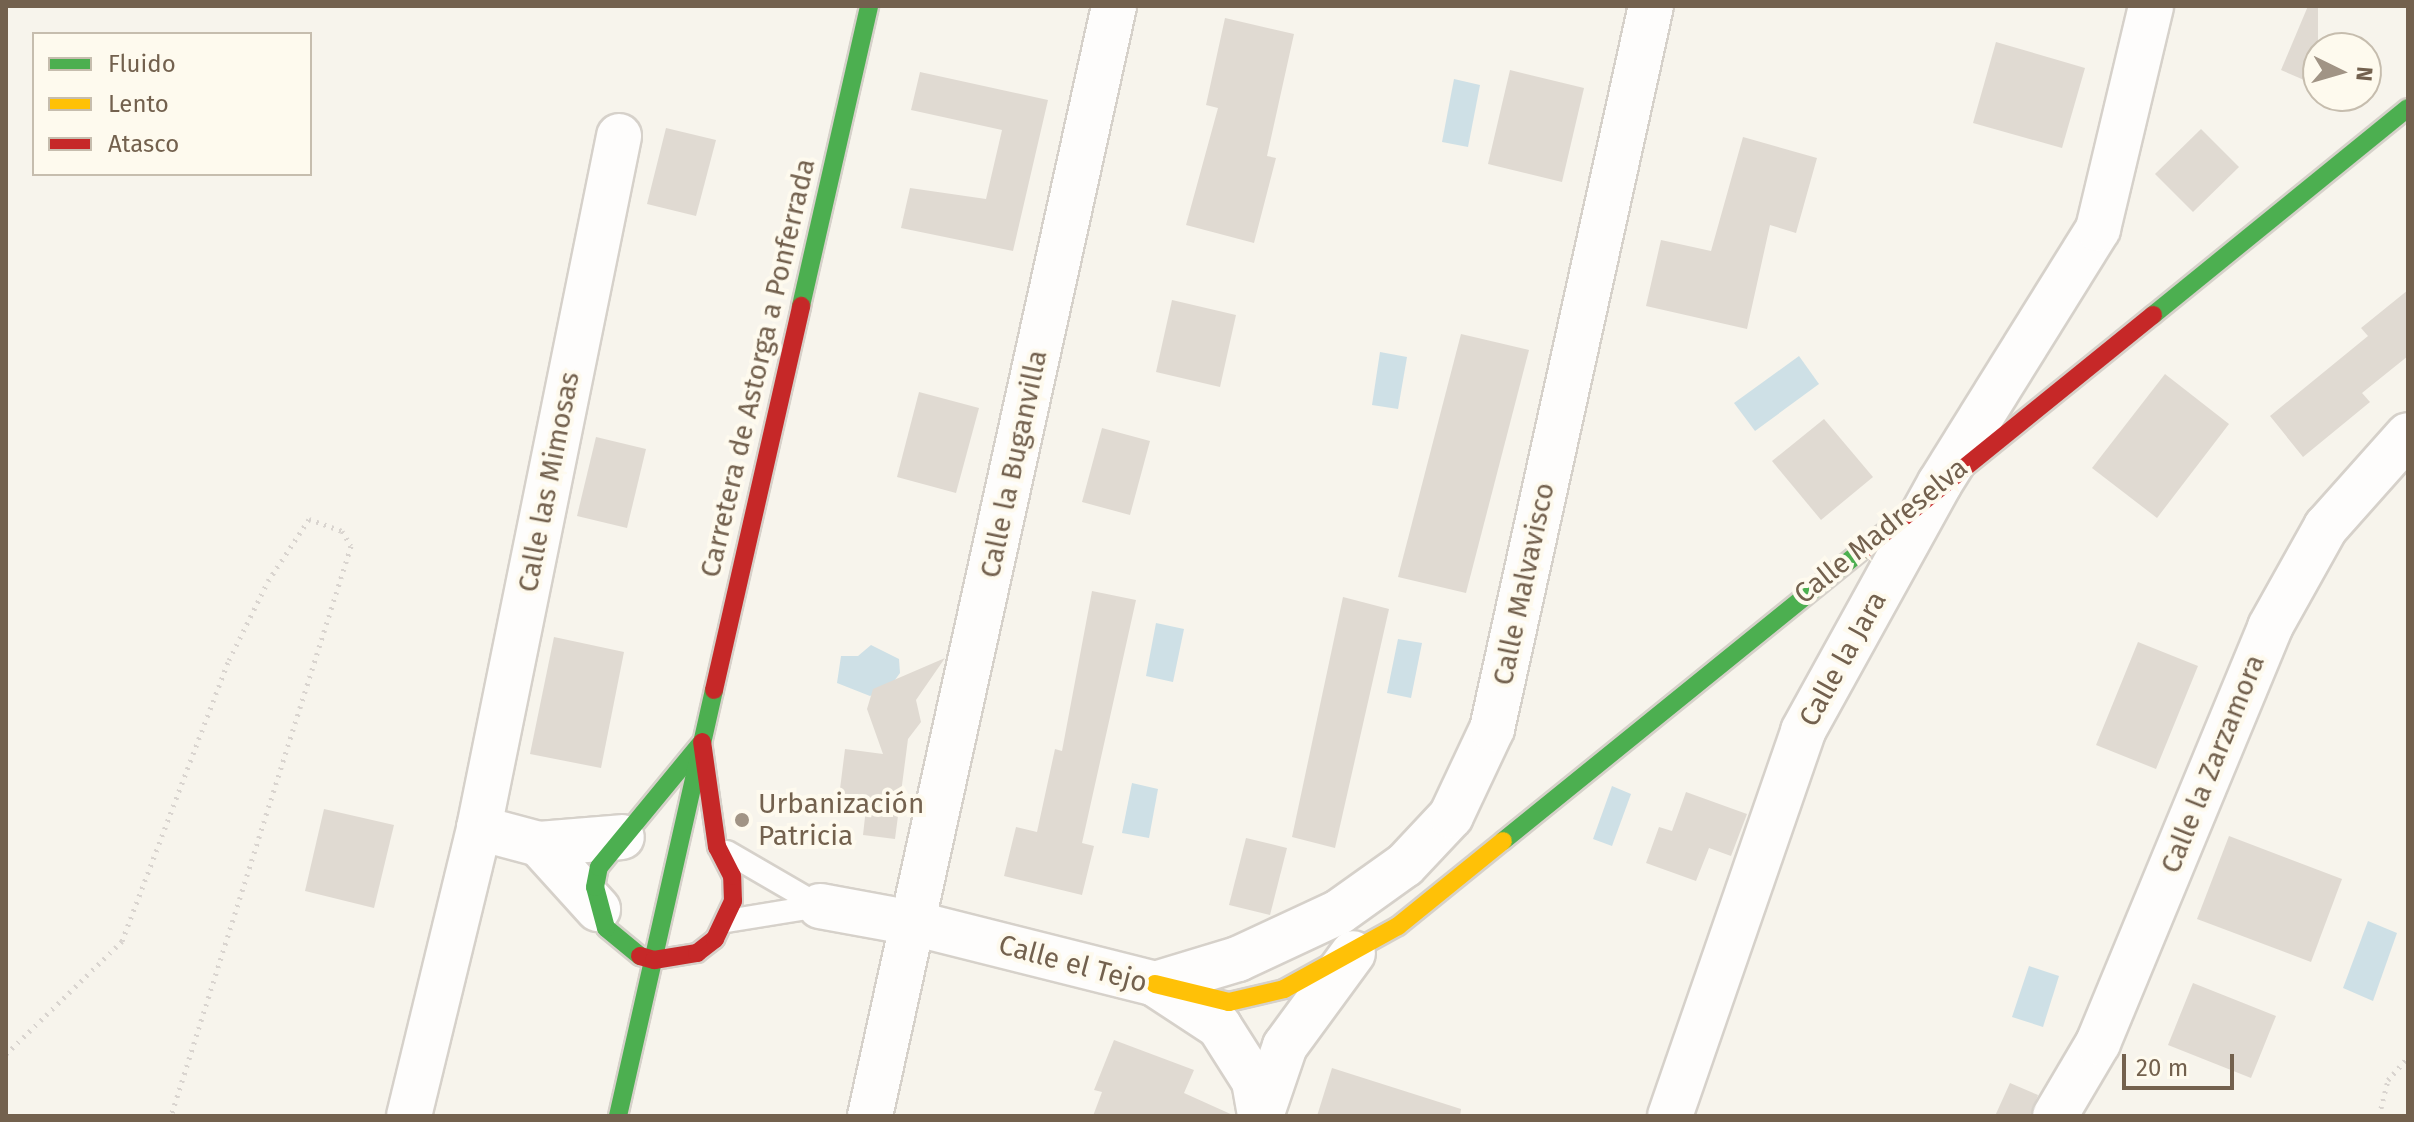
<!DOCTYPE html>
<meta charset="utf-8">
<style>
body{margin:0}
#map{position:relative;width:2414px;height:1122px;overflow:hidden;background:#f7f4ec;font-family:"Fira Sans",sans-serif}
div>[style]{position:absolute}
.water>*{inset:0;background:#cee0e6}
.building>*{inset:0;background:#e0dad2}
.path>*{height:5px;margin-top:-2.5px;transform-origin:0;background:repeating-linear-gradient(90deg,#d9d4cf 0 2px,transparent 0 8px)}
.roads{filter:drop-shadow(2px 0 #d6d1ca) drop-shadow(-2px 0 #d6d1ca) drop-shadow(0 2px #d6d1ca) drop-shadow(0 -2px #d6d1ca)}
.lane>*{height:22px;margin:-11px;padding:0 11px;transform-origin:11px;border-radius:11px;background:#fefdfc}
.street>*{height:44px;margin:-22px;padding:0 22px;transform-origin:22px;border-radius:22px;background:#fefdfc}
.fast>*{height:18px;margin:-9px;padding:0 9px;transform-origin:9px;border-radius:9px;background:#4caf50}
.slow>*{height:18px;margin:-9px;padding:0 9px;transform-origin:9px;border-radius:9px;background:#ffc107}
.jam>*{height:18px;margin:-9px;padding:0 9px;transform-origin:9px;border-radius:9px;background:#c62828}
.dots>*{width:22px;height:22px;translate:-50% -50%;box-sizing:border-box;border:4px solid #fefaee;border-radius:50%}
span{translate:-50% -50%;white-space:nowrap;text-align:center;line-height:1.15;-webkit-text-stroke:8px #fefaee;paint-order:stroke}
.street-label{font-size:28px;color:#73614e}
.poi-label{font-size:28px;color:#73614e}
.left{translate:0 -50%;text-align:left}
.frame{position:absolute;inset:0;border:8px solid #73614e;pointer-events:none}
.legend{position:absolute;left:32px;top:32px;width:280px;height:144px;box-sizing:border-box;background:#fefaee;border:2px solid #c6bdae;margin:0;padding:10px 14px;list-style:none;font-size:24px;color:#73614e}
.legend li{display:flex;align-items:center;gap:16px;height:40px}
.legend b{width:40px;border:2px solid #c6bdae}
.north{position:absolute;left:2302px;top:32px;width:80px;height:80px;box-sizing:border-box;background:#fefaee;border:2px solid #c6bdae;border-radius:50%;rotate:95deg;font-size:22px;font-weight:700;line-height:32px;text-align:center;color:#73614e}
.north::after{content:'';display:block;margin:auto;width:28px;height:36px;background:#a19485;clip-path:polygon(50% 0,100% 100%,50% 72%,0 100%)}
.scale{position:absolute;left:2122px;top:1054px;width:112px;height:36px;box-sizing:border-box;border:4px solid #73614e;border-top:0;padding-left:10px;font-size:24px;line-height:28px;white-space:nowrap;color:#73614e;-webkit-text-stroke:6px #fefaee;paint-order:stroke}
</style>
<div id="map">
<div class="water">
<div style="clip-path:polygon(1454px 79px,1480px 85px,1468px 147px,1442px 142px)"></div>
<div style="clip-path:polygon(1380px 352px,1407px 357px,1398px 409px,1372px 405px)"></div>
<div style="clip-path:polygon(1799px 356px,1819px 384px,1755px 431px,1734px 403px)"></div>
<div style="clip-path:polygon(1156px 623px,1184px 629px,1173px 682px,1146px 676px)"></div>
<div style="clip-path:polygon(1398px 639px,1422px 643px,1411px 698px,1387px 693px)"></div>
<div style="clip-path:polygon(871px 645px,899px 659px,900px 673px,892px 684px,870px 696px,837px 683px,841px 656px,858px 656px)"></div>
<div style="clip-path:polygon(1132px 783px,1158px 789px,1149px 838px,1122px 833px)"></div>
<div style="clip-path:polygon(1612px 786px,1631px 794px,1612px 846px,1593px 839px)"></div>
<div style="clip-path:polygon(2368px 921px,2397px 933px,2373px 1001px,2343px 988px)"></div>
<div style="clip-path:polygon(2029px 966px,2059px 976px,2043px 1027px,2012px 1017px)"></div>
</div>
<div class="building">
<div style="clip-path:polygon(2308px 6px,2318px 6px,2318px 86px,2281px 70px)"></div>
<div style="clip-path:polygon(1225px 18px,1294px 34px,1267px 156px,1276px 158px,1254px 243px,1186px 225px,1218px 108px,1206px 105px)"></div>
<div style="clip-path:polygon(1996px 42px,2085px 68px,2062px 148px,1973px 123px)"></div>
<div style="clip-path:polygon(1510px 70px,1584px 88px,1562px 182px,1488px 164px)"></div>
<div style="clip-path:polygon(920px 72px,1048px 100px,1013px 251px,901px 228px,910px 188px,986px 199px,1002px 130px,911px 110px)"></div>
<div style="clip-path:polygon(666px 128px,716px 140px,696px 216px,647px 204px)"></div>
<div style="clip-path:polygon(2201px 129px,2239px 167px,2193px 212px,2155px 174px)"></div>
<div style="clip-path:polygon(1743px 137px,1817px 158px,1796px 233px,1770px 225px,1747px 329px,1646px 306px,1661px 240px,1711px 251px)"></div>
<div style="clip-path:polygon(2408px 290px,2408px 356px,2362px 393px,2370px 402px,2303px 457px,2270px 416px,2368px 336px,2361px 328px)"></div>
<div style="clip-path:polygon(1172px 300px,1236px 315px,1220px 387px,1156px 372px)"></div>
<div style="clip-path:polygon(1461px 334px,1529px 350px,1466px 593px,1398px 577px)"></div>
<div style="clip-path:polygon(2165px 374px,2229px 424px,2157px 518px,2092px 468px)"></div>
<div style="clip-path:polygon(919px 392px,979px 408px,956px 493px,897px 477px)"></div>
<div style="clip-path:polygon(1824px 419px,1873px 477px,1821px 520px,1772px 461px)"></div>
<div style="clip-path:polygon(1102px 428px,1150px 441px,1130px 515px,1082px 502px)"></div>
<div style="clip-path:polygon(596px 437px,646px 449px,627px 528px,577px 516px)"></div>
<div style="clip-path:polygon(1092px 591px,1136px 600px,1082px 843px,1094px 846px,1082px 895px,1004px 876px,1016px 827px,1037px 832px,1055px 749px,1062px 751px)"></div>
<div style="clip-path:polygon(1343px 597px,1389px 609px,1335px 848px,1292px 837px)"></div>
<div style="clip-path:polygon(554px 637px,624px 652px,601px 768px,530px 754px)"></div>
<div style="clip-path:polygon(2138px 642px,2198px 666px,2156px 769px,2096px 745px)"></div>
<div style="clip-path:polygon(945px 658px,916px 700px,921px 722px,908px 739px,895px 839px,863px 835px,866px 808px,838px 805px,845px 749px,883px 754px,867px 709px,873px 689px)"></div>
<div style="clip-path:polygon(1686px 792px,1747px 814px,1731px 856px,1709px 848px,1696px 881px,1646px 863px,1659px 827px,1672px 831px)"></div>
<div style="clip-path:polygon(324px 809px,394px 825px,374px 908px,305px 891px)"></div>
<div style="clip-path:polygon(2229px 836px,2342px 879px,2311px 962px,2197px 919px)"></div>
<div style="clip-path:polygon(1246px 838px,1287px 848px,1270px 915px,1229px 905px)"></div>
<div style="clip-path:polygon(2193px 983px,2276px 1016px,2251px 1078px,2168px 1045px)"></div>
<div style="clip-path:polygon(1114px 1040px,1194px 1070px,1184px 1093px,1235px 1116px,1093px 1116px,1102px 1092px,1094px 1090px)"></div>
<div style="clip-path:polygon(1332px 1068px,1461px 1109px,1460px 1116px,1317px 1116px)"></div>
<div style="clip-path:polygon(2010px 1083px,2038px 1095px,2030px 1116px,1995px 1116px)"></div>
</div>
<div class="path">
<div style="left:6px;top:1054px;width:162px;rotate:-44.2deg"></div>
<div style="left:122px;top:941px;width:301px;rotate:-69.2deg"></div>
<div style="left:229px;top:660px;width:88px;rotate:-63.7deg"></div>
<div style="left:268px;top:581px;width:74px;rotate:-56.5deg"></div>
<div style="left:309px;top:519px;width:35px;rotate:20deg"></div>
<div style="left:342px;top:531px;width:17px;rotate:59deg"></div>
<div style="left:351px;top:546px;width:598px;rotate:107.53deg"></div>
<div style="left:2379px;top:1116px;width:37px;rotate:-76deg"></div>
<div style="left:2388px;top:1080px;width:30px;rotate:-49deg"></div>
</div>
<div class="roads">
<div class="lane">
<div style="left:727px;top:852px;width:108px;rotate:30.1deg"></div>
<div style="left:727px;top:921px;width:94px;rotate:-9.2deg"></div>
</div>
<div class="street">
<div style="left:479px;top:828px;width:62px;rotate:14.9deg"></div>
<div style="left:539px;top:844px;width:83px;rotate:-4.8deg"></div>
<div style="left:539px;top:844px;width:88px;rotate:47.8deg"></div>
<div style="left:820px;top:906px;width:95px;rotate:10.4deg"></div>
<div style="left:913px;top:923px;width:250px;rotate:14.1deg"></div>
<div style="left:1155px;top:984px;width:77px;rotate:33.3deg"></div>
<div style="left:1219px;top:1026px;width:65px;rotate:57.5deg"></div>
<div style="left:1254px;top:1081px;width:36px;rotate:80deg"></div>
<div style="left:1155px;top:984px;width:87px;rotate:-16.8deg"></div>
<div style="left:1238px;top:959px;width:111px;rotate:-25deg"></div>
<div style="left:1339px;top:912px;width:81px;rotate:-35.5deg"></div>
<div style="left:1405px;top:865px;width:67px;rotate:-46.8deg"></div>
<div style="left:1451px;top:816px;width:96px;rotate:-64.8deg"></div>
<div style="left:1492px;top:729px;width:740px;rotate:-77.6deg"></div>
<div style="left:409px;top:1116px;width:296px;rotate:-76.3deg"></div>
<div style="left:479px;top:828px;width:706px;rotate:-78.56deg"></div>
<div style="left:870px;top:1116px;width:1137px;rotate:-77.6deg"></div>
<div style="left:1261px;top:1116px;width:74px;rotate:-71.1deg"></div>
<div style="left:1285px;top:1046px;width:115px;rotate:-53.8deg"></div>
<div style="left:1670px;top:1116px;width:407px;rotate:-70.9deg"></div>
<div style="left:1803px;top:731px;width:283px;rotate:-61.1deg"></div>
<div style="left:1940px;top:483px;width:299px;rotate:-58.1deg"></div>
<div style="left:2098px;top:229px;width:229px;rotate:-76.6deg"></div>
<div style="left:2055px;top:1116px;width:85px;rotate:-59.5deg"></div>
<div style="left:2098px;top:1043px;width:450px;rotate:-67.5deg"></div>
<div style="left:2270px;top:627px;width:115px;rotate:-60.8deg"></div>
<div style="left:2326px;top:527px;width:123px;rotate:-48.3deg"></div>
</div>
<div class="fast">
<div style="left:801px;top:306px;width:308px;rotate:-77.2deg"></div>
<div style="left:2153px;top:315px;width:328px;rotate:-39.1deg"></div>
<div style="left:1503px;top:841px;width:464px;rotate:-39deg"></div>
<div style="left:640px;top:956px;width:44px;rotate:-140.5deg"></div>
<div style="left:606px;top:928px;width:42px;rotate:-105deg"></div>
<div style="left:595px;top:887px;width:20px;rotate:-79deg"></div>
<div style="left:599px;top:867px;width:162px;rotate:-50.5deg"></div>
<div style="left:618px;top:1116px;width:437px;rotate:-77.3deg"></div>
</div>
<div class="slow">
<div style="left:1155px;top:984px;width:76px;rotate:13.7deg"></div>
<div style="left:1229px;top:1002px;width:57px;rotate:-13.3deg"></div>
<div style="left:1284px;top:989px;width:130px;rotate:-28.9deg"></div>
<div style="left:1398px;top:926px;width:135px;rotate:-39deg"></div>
</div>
<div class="jam">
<div style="left:1864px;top:549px;width:372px;rotate:-39deg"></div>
<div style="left:714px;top:690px;width:394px;rotate:-77.2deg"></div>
<div style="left:640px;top:956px;width:15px;rotate:16deg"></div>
<div style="left:654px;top:960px;width:44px;rotate:-9.2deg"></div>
<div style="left:697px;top:953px;width:23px;rotate:-38deg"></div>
<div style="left:715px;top:939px;width:42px;rotate:-64.7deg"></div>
<div style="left:733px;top:901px;width:25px;rotate:-92deg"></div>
<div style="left:732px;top:876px;width:33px;rotate:-117deg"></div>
<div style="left:717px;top:847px;width:106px;rotate:-98.1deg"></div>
</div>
</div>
<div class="dots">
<div style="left:742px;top:820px;background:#a19485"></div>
</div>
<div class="street-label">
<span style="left:758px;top:368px;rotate:-77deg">Carretera de Astorga a Ponferrada</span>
<span style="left:1014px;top:464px;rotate:-78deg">Calle la Buganvilla</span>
<span style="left:549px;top:482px;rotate:-79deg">Calle las Mimosas</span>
<span style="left:1881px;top:531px;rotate:-39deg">Calle Madreselva</span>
<span style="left:1524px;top:584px;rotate:-78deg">Calle Malvavisco</span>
<span style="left:1843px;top:659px;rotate:-61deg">Calle la Jara</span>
<span style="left:2213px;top:764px;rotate:-68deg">Calle la Zarzamora</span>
<span style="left:1073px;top:964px;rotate:15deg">Calle el Tejo</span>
</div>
<div class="poi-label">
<span class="left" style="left:758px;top:820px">Urbanización<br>Patricia</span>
</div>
<div class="frame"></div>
<ul class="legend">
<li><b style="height:10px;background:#4caf50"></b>Fluido</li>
<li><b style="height:10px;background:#ffc107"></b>Lento</li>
<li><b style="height:10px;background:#c62828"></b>Atasco</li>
</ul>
<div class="north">N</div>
<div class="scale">20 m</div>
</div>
